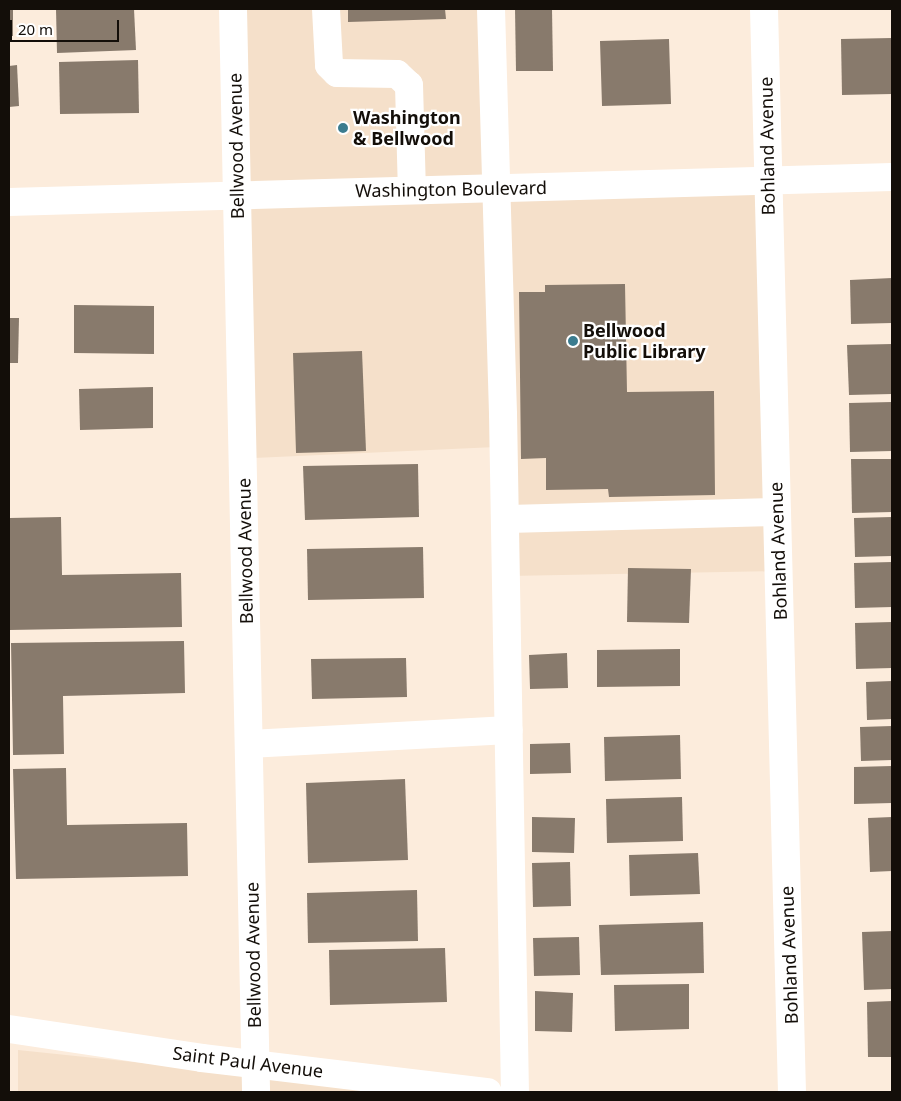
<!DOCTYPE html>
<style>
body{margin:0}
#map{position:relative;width:901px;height:1101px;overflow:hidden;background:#fcecdc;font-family:"Noto Sans",sans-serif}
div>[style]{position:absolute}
.built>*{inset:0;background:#f5e0ca}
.building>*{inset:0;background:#887a6c}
.minor>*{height:28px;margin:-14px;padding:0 14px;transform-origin:14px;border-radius:14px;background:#fff}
.dots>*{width:14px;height:14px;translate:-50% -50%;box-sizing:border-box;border:2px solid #fff;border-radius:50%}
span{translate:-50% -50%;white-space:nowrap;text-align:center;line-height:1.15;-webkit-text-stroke:4.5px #fff;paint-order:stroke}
.poi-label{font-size:18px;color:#130e09;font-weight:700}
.left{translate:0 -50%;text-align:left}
.street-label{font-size:18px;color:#130e09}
.frame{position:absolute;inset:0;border:10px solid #130e09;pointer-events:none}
.scale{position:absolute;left:10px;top:20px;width:109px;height:22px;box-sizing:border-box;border:2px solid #130e09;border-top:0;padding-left:6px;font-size:15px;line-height:18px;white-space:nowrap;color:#130e09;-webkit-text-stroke:4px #fff;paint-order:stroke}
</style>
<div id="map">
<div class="built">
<div style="clip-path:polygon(241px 9px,487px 9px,490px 183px,245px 188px)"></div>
<div style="clip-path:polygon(773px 188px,785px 571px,501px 576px,496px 447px,252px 458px,244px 199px)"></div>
<div style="clip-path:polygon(18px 1050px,420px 1092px,18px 1092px)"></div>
</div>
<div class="building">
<div style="clip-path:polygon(9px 9px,13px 9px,13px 36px,9px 36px)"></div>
<div style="clip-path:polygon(56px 9px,134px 9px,136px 50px,57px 53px)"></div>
<div style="clip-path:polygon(348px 9px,445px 9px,446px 19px,348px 22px)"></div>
<div style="clip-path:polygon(515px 9px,552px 9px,553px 71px,516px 71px)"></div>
<div style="clip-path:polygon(892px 38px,892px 94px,842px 95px,841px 39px)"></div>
<div style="clip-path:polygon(669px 39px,671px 104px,602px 106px,600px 41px)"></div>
<div style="clip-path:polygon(138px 60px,139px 113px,60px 114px,59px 62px)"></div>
<div style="clip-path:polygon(17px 65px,19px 106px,9px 107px,9px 66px)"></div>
<div style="clip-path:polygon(892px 278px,892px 323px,851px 324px,850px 280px)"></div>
<div style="clip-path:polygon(625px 284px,627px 392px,714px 391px,715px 495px,609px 497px,608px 489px,546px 490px,546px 458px,521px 459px,519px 292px,545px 292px,545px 285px)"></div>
<div style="clip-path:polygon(74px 305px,154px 306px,154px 354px,74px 353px)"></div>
<div style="clip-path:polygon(9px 318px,19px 318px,18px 363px,9px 363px)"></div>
<div style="clip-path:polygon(892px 344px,892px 394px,849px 395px,847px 345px)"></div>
<div style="clip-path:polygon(362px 351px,366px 451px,296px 453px,293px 353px)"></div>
<div style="clip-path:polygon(153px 387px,153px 428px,80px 430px,79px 389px)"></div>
<div style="clip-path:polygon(892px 402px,892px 451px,850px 452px,849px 403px)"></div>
<div style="clip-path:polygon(851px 459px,892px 459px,892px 512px,852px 513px)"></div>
<div style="clip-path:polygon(418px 464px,419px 517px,305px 520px,303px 466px)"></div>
<div style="clip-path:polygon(61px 517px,62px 575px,181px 573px,182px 627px,9px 630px,9px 518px)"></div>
<div style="clip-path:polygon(892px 517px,892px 556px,855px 557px,854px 518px)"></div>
<div style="clip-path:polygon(423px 547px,424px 598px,308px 600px,307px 549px)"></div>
<div style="clip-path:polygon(892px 562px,892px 607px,855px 608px,854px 563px)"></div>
<div style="clip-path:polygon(628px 568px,691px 569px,689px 623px,627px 622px)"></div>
<div style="clip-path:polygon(892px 622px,892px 668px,856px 669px,855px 623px)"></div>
<div style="clip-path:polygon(184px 641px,185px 693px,63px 696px,64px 754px,13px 755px,11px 643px)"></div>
<div style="clip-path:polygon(680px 649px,680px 686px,597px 687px,597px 650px)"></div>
<div style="clip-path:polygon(567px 653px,568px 688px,530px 689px,529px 655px)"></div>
<div style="clip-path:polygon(406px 658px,407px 697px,312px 699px,311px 659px)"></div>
<div style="clip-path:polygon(892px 681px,892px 719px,867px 720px,866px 682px)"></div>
<div style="clip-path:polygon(892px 726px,892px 760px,861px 761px,860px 727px)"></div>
<div style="clip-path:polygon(680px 735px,681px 779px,605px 781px,604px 737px)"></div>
<div style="clip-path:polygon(570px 743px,571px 773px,530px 774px,530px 744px)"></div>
<div style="clip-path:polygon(892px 766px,892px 803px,854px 804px,854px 767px)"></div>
<div style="clip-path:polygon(66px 768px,67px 825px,187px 823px,188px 876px,16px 879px,13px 769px)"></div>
<div style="clip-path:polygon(405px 779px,408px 860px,308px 863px,306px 783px)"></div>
<div style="clip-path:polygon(682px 797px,683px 841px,607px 843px,606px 799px)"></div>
<div style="clip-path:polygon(532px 817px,575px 818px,574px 853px,532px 852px)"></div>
<div style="clip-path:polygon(892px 817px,892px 871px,870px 872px,868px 818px)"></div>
<div style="clip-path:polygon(698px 853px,700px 894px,630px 896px,629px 855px)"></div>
<div style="clip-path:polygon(570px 862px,571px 906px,533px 907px,532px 863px)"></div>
<div style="clip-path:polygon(417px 890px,418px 941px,308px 943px,307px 893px)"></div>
<div style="clip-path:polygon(703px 922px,704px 973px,601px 975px,599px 925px)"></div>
<div style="clip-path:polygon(892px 931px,892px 989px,864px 990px,862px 932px)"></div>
<div style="clip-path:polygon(579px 937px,580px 975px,534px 976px,533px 938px)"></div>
<div style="clip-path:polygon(445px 948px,447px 1002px,330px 1005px,329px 950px)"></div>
<div style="clip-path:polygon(689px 984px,689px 1029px,615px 1031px,614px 985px)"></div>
<div style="clip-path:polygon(535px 991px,573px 993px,572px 1032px,535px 1031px)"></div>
<div style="clip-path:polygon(892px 1001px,892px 1057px,868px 1057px,867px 1002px)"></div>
</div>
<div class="minor">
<div style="left:233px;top:9px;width:1083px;rotate:88.78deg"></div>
<div style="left:326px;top:9px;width:56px;rotate:86.9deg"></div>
<div style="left:329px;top:65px;width:11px;rotate:45deg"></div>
<div style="left:337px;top:73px;width:60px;rotate:1deg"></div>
<div style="left:397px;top:74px;width:16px;rotate:43deg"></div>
<div style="left:409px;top:85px;width:105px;rotate:88.4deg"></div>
<div style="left:491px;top:9px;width:405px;rotate:88.3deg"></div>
<div style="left:503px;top:414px;width:678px;rotate:88.99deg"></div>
<div style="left:764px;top:9px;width:1083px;rotate:88.52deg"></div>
<div style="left:9px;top:202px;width:883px;rotate:-1.62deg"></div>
<div style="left:505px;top:519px;width:272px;rotate:-1.5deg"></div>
<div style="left:249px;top:744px;width:260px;rotate:-3.1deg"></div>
<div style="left:9px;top:1029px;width:195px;rotate:8.5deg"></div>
<div style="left:202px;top:1058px;width:288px;rotate:6.8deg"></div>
</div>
<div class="dots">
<div style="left:343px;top:128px;background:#3b7c8f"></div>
<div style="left:573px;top:341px;background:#3b7c8f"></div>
</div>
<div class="poi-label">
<span class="left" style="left:353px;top:128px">Washington<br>&amp; Bellwood</span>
<span class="left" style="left:583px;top:341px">Bellwood<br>Public Library</span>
</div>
<div class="street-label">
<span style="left:236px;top:146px;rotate:-91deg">Bellwood Avenue</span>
<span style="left:767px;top:146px;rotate:-91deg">Bohland Avenue</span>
<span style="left:451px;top:189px;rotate:-1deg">Washington Boulevard</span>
<span style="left:245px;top:551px;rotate:-91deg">Bellwood Avenue</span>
<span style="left:778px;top:551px;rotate:-92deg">Bohland Avenue</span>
<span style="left:253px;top:955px;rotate:-91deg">Bellwood Avenue</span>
<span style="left:789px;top:955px;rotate:-92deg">Bohland Avenue</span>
<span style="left:248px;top:1062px;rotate:7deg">Saint Paul Avenue</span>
</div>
<div class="frame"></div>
<div class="scale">20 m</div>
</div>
